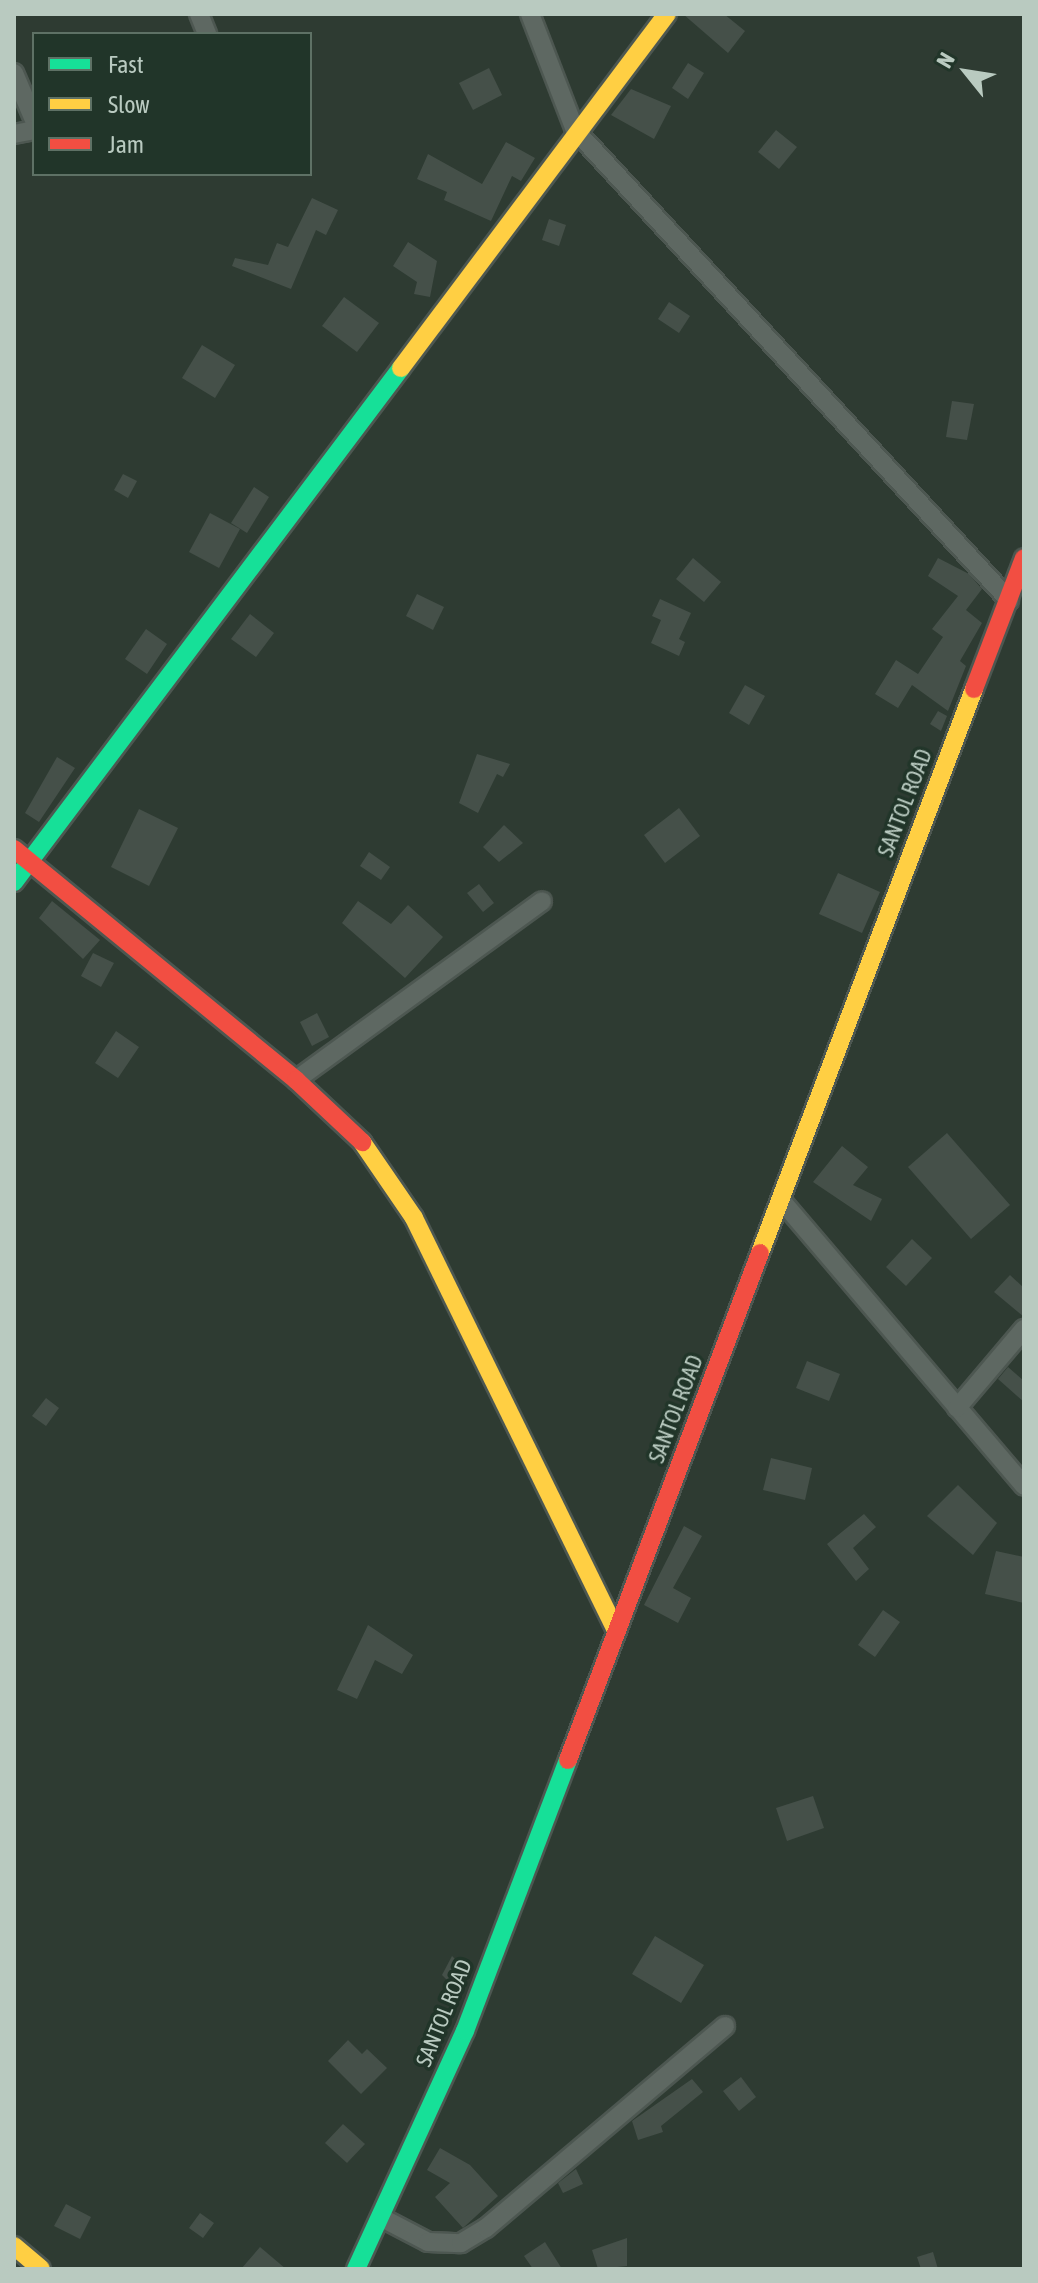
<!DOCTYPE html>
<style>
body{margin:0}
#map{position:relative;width:1038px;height:2283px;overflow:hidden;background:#2e3b32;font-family:"Asap Condensed",sans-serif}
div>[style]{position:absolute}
.building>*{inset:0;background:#455049}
.roads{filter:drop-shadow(2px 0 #4d5751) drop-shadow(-2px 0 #4d5751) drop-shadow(0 2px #4d5751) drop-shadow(0 -2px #4d5751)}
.street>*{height:18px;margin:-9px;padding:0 9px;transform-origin:9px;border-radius:9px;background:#5e6862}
.fast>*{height:18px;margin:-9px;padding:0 9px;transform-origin:9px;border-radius:9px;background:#16e098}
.slow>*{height:18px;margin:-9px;padding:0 9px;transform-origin:9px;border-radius:9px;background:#ffcf43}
.jam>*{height:18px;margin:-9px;padding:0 9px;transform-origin:9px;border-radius:9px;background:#f24e42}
span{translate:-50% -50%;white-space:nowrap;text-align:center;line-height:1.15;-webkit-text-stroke:7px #213529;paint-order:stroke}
.street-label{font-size:22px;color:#b9cac0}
.frame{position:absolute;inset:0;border:16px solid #b9cac0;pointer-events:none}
.legend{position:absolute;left:32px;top:32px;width:280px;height:144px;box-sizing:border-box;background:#213529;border:2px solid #5e7165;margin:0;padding:10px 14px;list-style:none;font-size:24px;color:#b9cac0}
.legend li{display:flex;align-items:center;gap:16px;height:40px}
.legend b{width:40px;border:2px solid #5e7165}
.north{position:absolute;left:926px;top:32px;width:80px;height:80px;-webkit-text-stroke:6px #213529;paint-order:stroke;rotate:300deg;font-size:22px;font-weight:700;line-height:32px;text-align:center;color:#b9cac0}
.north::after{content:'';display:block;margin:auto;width:28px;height:36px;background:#b9cac0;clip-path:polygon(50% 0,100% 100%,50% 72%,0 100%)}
</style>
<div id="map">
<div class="building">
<div style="clip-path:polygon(683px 14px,724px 14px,745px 31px,728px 53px)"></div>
<div style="clip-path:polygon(688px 63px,704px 73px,688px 99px,672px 88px)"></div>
<div style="clip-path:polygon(489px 68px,502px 95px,473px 110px,459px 83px)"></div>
<div style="clip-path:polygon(631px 89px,671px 106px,654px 139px,611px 115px)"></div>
<div style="clip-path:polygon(776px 130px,797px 147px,779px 169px,758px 152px)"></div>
<div style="clip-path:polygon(506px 142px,535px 158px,521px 181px,512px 176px,491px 221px,444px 200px,447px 192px,417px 179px,428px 154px,482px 184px)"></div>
<div style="clip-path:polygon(312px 198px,338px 210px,326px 235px,316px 230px,291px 289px,232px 266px,235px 258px,268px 265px,277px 243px,288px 247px)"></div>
<div style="clip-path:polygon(549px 219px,566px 225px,559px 246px,542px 240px)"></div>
<div style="clip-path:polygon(408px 242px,437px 261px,430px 297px,414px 294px,417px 282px,393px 266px)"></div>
<div style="clip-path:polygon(344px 297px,379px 323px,357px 352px,322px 326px)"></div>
<div style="clip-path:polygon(669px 302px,690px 316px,679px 333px,658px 319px)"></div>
<div style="clip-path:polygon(202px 345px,235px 365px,215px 398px,182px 378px)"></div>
<div style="clip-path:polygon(952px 401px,974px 404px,967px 440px,946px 437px)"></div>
<div style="clip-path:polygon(123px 474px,137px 481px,128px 498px,114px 490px)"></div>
<div style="clip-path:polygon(254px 487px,269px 497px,247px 533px,231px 523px)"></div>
<div style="clip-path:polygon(210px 513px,240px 529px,219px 568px,189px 552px)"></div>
<div style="clip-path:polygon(693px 558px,721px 582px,704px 602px,676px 579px)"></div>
<div style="clip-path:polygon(938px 558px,969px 574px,982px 589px,966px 610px,982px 623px,960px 661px,966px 666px,948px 711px,912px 685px,898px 708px,875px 694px,896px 660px,918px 674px,943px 637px,932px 629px,958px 596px,928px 576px)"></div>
<div style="clip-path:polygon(417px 594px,444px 607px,433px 630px,406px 616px)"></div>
<div style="clip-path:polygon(660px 599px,691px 613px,679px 639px,685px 642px,679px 656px,651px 643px,661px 620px,652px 616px)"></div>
<div style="clip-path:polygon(250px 614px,274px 633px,256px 657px,231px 639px)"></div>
<div style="clip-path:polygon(146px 629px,167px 644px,147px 674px,125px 659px)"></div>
<div style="clip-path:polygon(745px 685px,765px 696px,749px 725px,729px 713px)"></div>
<div style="clip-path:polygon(938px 711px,947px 716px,941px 731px,930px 724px)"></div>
<div style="clip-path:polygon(477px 754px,510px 764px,503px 777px,497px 774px,478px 813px,459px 803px)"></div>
<div style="clip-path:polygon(57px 757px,75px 768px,39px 822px,25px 813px)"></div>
<div style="clip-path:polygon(679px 808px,700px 836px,665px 863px,644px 835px)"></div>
<div style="clip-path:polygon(139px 809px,178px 828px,149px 886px,111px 867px)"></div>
<div style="clip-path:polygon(504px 825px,523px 843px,499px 862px,483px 847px)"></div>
<div style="clip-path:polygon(369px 852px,390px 867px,381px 880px,360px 866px)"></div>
<div style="clip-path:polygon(838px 873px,880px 892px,862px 933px,819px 914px)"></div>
<div style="clip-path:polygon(479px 884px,494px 903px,483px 912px,467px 893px)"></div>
<div style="clip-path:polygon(52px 901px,100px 940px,83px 959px,39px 918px)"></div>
<div style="clip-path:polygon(358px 901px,391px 924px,408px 905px,443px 937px,405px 978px,342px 923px)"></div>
<div style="clip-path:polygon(93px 953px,114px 963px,101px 987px,81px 976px)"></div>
<div style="clip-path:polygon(317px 1013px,329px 1037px,312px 1046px,300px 1022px)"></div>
<div style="clip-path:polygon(116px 1031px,139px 1047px,118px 1078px,95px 1063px)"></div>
<div style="clip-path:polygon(947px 1133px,1010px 1205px,971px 1239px,908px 1167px)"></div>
<div style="clip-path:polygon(842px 1146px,868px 1167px,853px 1185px,882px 1199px,871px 1221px,813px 1182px)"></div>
<div style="clip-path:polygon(912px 1239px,932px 1258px,906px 1286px,886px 1267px)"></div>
<div style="clip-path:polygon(1010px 1275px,1024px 1288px,1024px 1317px,994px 1292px)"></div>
<div style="clip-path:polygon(807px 1361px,840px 1374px,829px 1401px,796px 1388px)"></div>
<div style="clip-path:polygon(1008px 1367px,1024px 1381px,1024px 1402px,998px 1379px)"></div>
<div style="clip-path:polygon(46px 1398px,59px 1408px,46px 1426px,32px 1416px)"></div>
<div style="clip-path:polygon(771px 1458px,812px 1468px,805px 1500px,763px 1490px)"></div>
<div style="clip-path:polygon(958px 1485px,997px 1523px,973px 1555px,927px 1516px)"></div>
<div style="clip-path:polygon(864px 1514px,876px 1527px,853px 1548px,869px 1569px,856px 1581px,827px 1544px)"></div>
<div style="clip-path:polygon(684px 1526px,702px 1536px,673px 1588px,691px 1598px,678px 1623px,644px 1605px)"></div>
<div style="clip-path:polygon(996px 1551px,1024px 1557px,1024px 1603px,985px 1594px)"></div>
<div style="clip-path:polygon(883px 1610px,900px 1622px,875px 1657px,858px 1645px)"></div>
<div style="clip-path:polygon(368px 1625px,413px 1655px,402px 1674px,375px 1660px,357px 1699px,337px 1690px)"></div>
<div style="clip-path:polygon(813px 1796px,824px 1828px,787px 1841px,776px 1808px)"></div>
<div style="clip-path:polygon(655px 1936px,704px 1965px,681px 2003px,632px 1974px)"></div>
<div style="clip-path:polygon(452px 1956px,467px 1971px,453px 1986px,442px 1975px)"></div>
<div style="clip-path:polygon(348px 2040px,362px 2054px,367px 2049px,387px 2068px,361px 2094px,328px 2061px)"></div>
<div style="clip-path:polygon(741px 2077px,756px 2097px,739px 2111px,723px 2091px)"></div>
<div style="clip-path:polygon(692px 2079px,703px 2092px,661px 2126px,663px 2132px,638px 2140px,632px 2121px)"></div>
<div style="clip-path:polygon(343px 2124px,365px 2144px,347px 2163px,325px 2143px)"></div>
<div style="clip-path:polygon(440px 2148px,470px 2165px,498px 2196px,463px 2228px,435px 2197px,450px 2183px,427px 2170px)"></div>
<div style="clip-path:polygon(576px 2169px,583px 2184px,563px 2193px,558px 2183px)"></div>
<div style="clip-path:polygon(66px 2204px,91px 2217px,80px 2239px,54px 2226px)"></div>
<div style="clip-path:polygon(200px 2213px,214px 2223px,203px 2238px,189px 2228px)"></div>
<div style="clip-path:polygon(627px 2238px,627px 2266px,598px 2269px,592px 2250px)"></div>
<div style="clip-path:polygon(545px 2242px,562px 2269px,533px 2269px,524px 2256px)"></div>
<div style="clip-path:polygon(260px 2247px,286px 2269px,241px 2269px)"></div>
<div style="clip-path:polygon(933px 2252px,938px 2269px,921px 2269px,917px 2257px)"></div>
</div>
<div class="roads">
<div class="street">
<div style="left:199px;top:14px;width:22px;rotate:68deg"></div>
<div style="left:530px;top:14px;width:124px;rotate:68.8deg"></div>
<div style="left:575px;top:130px;width:640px;rotate:47.28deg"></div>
<div style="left:14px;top:73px;width:51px;rotate:66.9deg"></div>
<div style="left:14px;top:134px;width:20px;rotate:-11deg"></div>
<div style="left:296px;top:1080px;width:304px;rotate:-36deg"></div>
<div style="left:781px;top:1200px;width:375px;rotate:49.6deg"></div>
<div style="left:957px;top:1408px;width:104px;rotate:-49.7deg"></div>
<div style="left:382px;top:2218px;width:52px;rotate:27.6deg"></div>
<div style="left:428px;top:2242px;width:33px;rotate:2deg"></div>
<div style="left:461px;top:2243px;width:29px;rotate:-31deg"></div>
<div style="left:486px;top:2228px;width:313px;rotate:-40.2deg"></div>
</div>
<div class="fast">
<div style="left:14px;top:882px;width:643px;rotate:-53.02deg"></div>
<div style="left:356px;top:2269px;width:262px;rotate:-65.4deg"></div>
<div style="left:465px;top:2031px;width:290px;rotate:-69.2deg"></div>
</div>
<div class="slow">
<div style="left:401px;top:368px;width:443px;rotate:-53.1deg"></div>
<div style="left:362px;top:1142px;width:92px;rotate:55.6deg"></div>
<div style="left:414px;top:1218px;width:457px;rotate:63.9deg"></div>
<div style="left:760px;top:1253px;width:603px;rotate:-69.22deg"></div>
<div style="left:14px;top:2246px;width:35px;rotate:40deg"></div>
</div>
<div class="jam">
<div style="left:974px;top:689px;width:140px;rotate:-69.1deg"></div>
<div style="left:14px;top:849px;width:365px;rotate:39.3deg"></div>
<div style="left:296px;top:1080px;width:91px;rotate:43.2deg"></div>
<div style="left:568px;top:1760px;width:542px;rotate:-69.26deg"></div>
</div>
</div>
<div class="street-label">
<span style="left:905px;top:803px;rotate:-69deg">SANTOL ROAD</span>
<span style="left:676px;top:1409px;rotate:-69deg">SANTOL ROAD</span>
<span style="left:444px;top:2013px;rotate:-68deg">SANTOL ROAD</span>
</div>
<div class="frame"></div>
<ul class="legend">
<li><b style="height:10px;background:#16e098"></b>Fast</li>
<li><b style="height:10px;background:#ffcf43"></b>Slow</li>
<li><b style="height:10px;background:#f24e42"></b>Jam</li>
</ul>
<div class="north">N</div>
</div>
